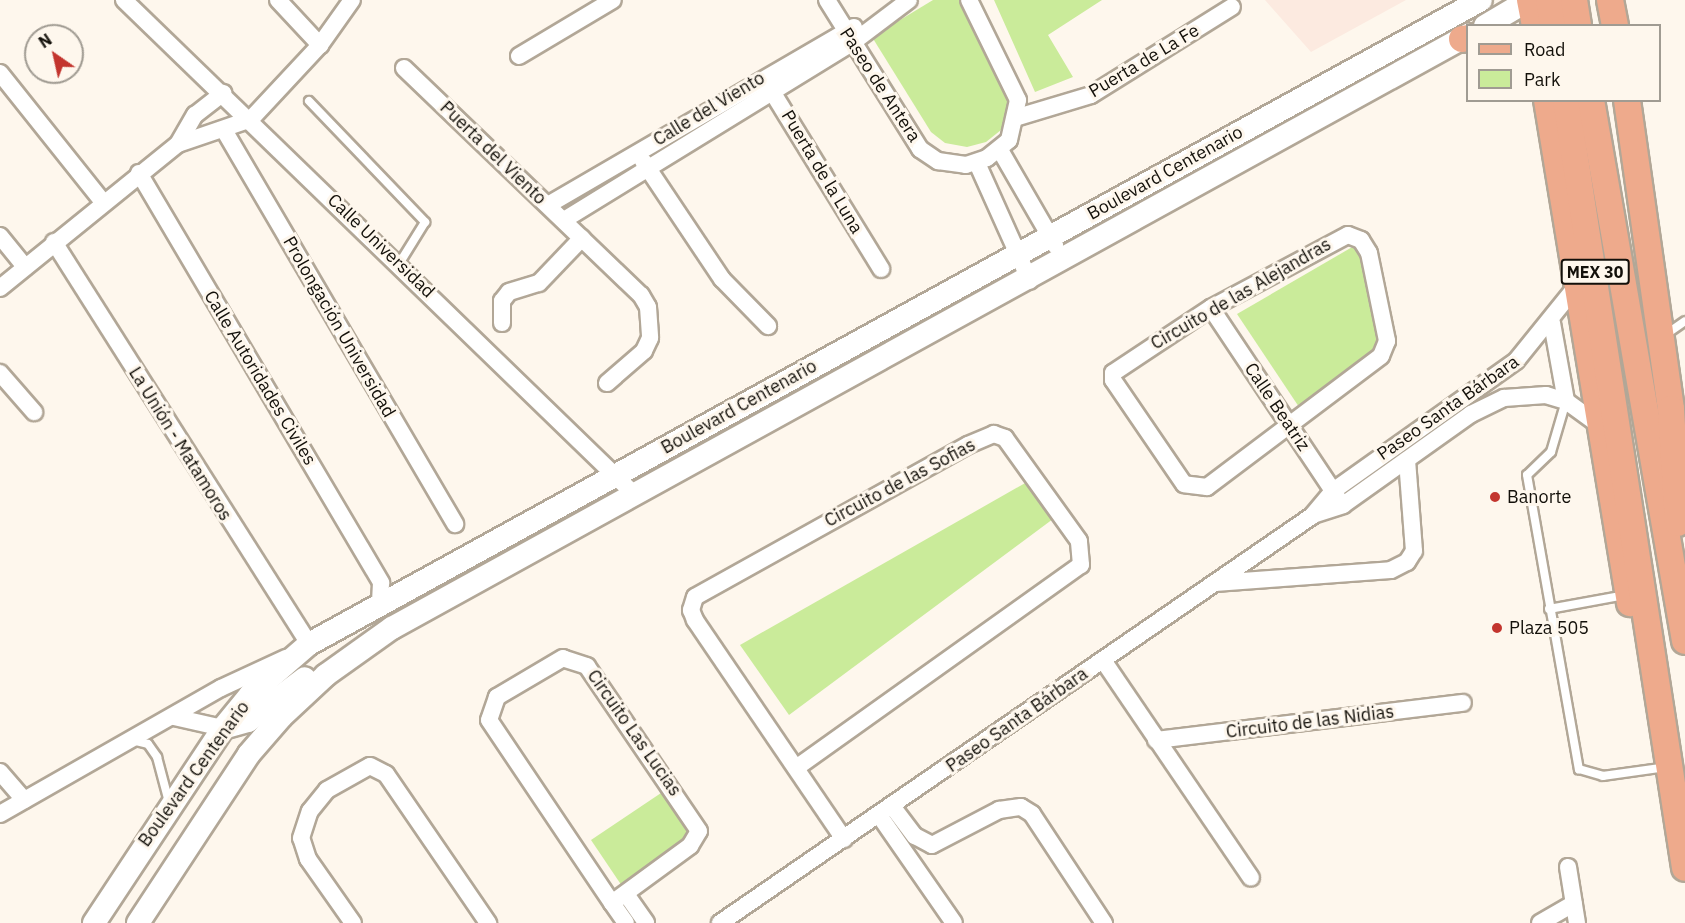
<!DOCTYPE html>
<meta charset="utf-8">
<style>
body{margin:0}
#map{position:relative;width:1685px;height:923px;overflow:hidden;background:#fef7ed;font-family:"IBM Plex Sans",sans-serif}
div>[style]{position:absolute}
.commercial>*{inset:0;background:#fceae0}
.green>*{inset:0;background:#caeb9a}
.roads{filter:drop-shadow(2px 0 #b2a797) drop-shadow(-2px 0 #b2a797) drop-shadow(0 2px #b2a797) drop-shadow(0 -2px #b2a797)}
.service>*{height:8px;margin:-4px;padding:0 4px;transform-origin:4px;border-radius:4px;background:#fff}
.minor>*{height:16px;margin:-8px;padding:0 8px;transform-origin:8px;border-radius:8px;background:#fff}
.secondary>*{height:22px;margin:-11px;padding:0 11px;transform-origin:11px;border-radius:11px;background:#fff}
.primary>*{height:26px;margin:-13px;padding:0 13px;transform-origin:13px;border-radius:13px;background:#eeaa8c}
.dots>*{width:16px;height:16px;translate:-50% -50%;box-sizing:border-box;border:3px solid #fef7ed;border-radius:50%}
span{translate:-50% -50%;white-space:nowrap;text-align:center;line-height:1.15;-webkit-text-stroke:6px #fef7ed;paint-order:stroke}
.shield-label span{padding:2px 4px;background:#fef7ed;border:2px solid;border-radius:4px;-webkit-text-stroke-width:0}
.shield-label{font-size:16px;color:#13100a;font-weight:700}
.street-label{font-size:18px;color:#13100a}
.poi-label{font-size:18px;color:#13100a}
.left{translate:0 -50%;text-align:left}
.legend{position:absolute;left:1466px;top:24px;width:195px;height:78px;box-sizing:border-box;background:#fef7ed;border:2px solid #a09b92;margin:0;padding:8px 10px;list-style:none;font-size:18px;color:#13100a}
.legend li{display:flex;align-items:center;gap:12px;height:30px}
.legend b{width:30px;border:2px solid #a09b92}
.north{position:absolute;left:24px;top:24px;width:60px;height:60px;box-sizing:border-box;background:#fef7ed;border:2px solid #a09b92;border-radius:50%;rotate:326deg;font-size:16px;font-weight:700;line-height:24px;text-align:center;color:#13100a}
.north::after{content:'';display:block;margin:auto;width:21px;height:27px;background:#c3352e;clip-path:polygon(50% 0,100% 100%,50% 72%,0 100%)}
</style>
<div id="map">
<div class="commercial">
<div style="clip-path:polygon(1265px 0,1406px 0,1311px 52px)"></div>
</div>
<div class="green">
<div style="clip-path:polygon(933px 0,962px 0,1011px 96px,1001px 130px,986px 142px,967px 147px,945px 143px,931px 132px,872px 37px)"></div>
<div style="clip-path:polygon(994px 0,1102px 0,1048px 35px,1073px 77px,1035px 92px)"></div>
<div style="clip-path:polygon(1354px 246px,1364px 257px,1378px 336px,1374px 353px,1299px 407px,1237px 314px)"></div>
<div style="clip-path:polygon(1027px 482px,1053px 519px,789px 715px,740px 645px)"></div>
<div style="clip-path:polygon(664px 791px,690px 830px,689px 836px,624px 889px,591px 840px)"></div>
</div>
<div class="roads">
<div class="service">
<div style="left:309px;top:101px;width:168px;rotate:46.2deg"></div>
<div style="left:425px;top:222px;width:49px;rotate:121.8deg"></div>
<div style="left:1665px;top:335px;width:24px;rotate:-35deg"></div>
<div style="left:1566px;top:401px;width:53px;rotate:106.4deg"></div>
<div style="left:1551px;top:452px;width:33px;rotate:136deg"></div>
<div style="left:1527px;top:475px;width:299px;rotate:80deg"></div>
<div style="left:1579px;top:769px;width:25px;rotate:16deg"></div>
<div style="left:1603px;top:776px;width:65px;rotate:-8deg"></div>
<div style="left:1549px;top:609px;width:77px;rotate:-10.4deg"></div>
<div style="left:132px;top:740px;width:16px;rotate:14deg"></div>
<div style="left:148px;top:744px;width:16px;rotate:55deg"></div>
<div style="left:157px;top:757px;width:47px;rotate:75.1deg"></div>
</div>
<div class="minor">
<div style="left:124px;top:0;width:711px;rotate:44.09deg"></div>
<div style="left:278px;top:0;width:62px;rotate:47deg"></div>
<div style="left:827px;top:0;width:176px;rotate:58deg"></div>
<div style="left:920px;top:149px;width:22px;rotate:34deg"></div>
<div style="left:938px;top:161px;width:28px;rotate:8deg"></div>
<div style="left:966px;top:165px;width:22px;rotate:-18deg"></div>
<div style="left:987px;top:158px;width:28px;rotate:-39deg"></div>
<div style="left:1009px;top:140px;width:41px;rotate:-77.3deg"></div>
<div style="left:1018px;top:100px;width:111px;rotate:-116.1deg"></div>
<div style="left:519px;top:56px;width:109px;rotate:-30.8deg"></div>
<div style="left:404px;top:68px;width:328px;rotate:43.8deg"></div>
<div style="left:641px;top:295px;width:14px;rotate:60deg"></div>
<div style="left:648px;top:307px;width:31px;rotate:86deg"></div>
<div style="left:650px;top:338px;width:14px;rotate:115deg"></div>
<div style="left:644px;top:351px;width:49px;rotate:139.1deg"></div>
<div style="left:0;top:73px;width:165px;rotate:51.4deg"></div>
<div style="left:768px;top:85px;width:216px;rotate:58.4deg"></div>
<div style="left:1018px;top:117px;width:76px;rotate:-16.8deg"></div>
<div style="left:1091px;top:95px;width:166px;rotate:-32deg"></div>
<div style="left:224px;top:130px;width:457px;rotate:59.6deg"></div>
<div style="left:178px;top:144px;width:77px;rotate:-18.9deg"></div>
<div style="left:251px;top:119px;width:101px;rotate:-47deg"></div>
<div style="left:320px;top:45px;width:55px;rotate:-54.6deg"></div>
<div style="left:1000px;top:150px;width:110px;rotate:59.9deg"></div>
<div style="left:643px;top:161px;width:142px;rotate:56.2deg"></div>
<div style="left:722px;top:279px;width:66px;rotate:45.6deg"></div>
<div style="left:977px;top:163px;width:129px;rotate:65.8deg"></div>
<div style="left:139px;top:173px;width:476px;rotate:59.4deg"></div>
<div style="left:381px;top:583px;width:21px;rotate:93deg"></div>
<div style="left:548px;top:205px;width:354px;rotate:-30.2deg"></div>
<div style="left:564px;top:220px;width:338px;rotate:-31.6deg"></div>
<div style="left:852px;top:43px;width:71px;rotate:-37deg"></div>
<div style="left:1348px;top:235px;width:14px;rotate:21deg"></div>
<div style="left:1361px;top:240px;width:15px;rotate:58deg"></div>
<div style="left:1369px;top:253px;width:90px;rotate:78.4deg"></div>
<div style="left:1387px;top:341px;width:16px;rotate:112deg"></div>
<div style="left:1381px;top:356px;width:218px;rotate:143deg"></div>
<div style="left:1207px;top:487px;width:23px;rotate:-173deg"></div>
<div style="left:1184px;top:484px;width:126px;rotate:-124.3deg"></div>
<div style="left:1113px;top:380px;width:7px;rotate:-90deg"></div>
<div style="left:1113px;top:373px;width:118px;rotate:-33.6deg"></div>
<div style="left:1211px;top:308px;width:155px;rotate:-28.1deg"></div>
<div style="left:0;top:236px;width:40px;rotate:51deg"></div>
<div style="left:54px;top:242px;width:476px;rotate:57.6deg"></div>
<div style="left:0;top:288px;width:229px;rotate:-39deg"></div>
<div style="left:178px;top:144px;width:34px;rotate:-60deg"></div>
<div style="left:195px;top:115px;width:36px;rotate:-38deg"></div>
<div style="left:1211px;top:308px;width:231px;rotate:56.3deg"></div>
<div style="left:502px;top:323px;width:22px;rotate:-90deg"></div>
<div style="left:502px;top:301px;width:11px;rotate:-52deg"></div>
<div style="left:509px;top:292px;width:31px;rotate:-17deg"></div>
<div style="left:539px;top:283px;width:62px;rotate:-46.3deg"></div>
<div style="left:1552px;top:323px;width:79px;rotate:79.8deg"></div>
<div style="left:0;top:373px;width:52px;rotate:48.9deg"></div>
<div style="left:1313px;top:515px;width:32px;rotate:-18deg"></div>
<div style="left:1343px;top:505px;width:157px;rotate:-35.4deg"></div>
<div style="left:1471px;top:414px;width:37px;rotate:-26deg"></div>
<div style="left:1504px;top:398px;width:42px;rotate:-4.1deg"></div>
<div style="left:1546px;top:395px;width:21px;rotate:17deg"></div>
<div style="left:1566px;top:401px;width:37px;rotate:36deg"></div>
<div style="left:1215px;top:583px;width:176px;rotate:-4.2deg"></div>
<div style="left:1391px;top:570px;width:18px;rotate:-27deg"></div>
<div style="left:1407px;top:562px;width:13px;rotate:-58deg"></div>
<div style="left:1414px;top:551px;width:91px;rotate:-94.4deg"></div>
<div style="left:1103px;top:660px;width:263px;rotate:55.8deg"></div>
<div style="left:174px;top:717px;width:50px;rotate:12.7deg"></div>
<div style="left:1156px;top:740px;width:309px;rotate:-6.9deg"></div>
<div style="left:796px;top:768px;width:350px;rotate:-35.5deg"></div>
<div style="left:1081px;top:565px;width:24px;rotate:-95deg"></div>
<div style="left:1079px;top:541px;width:127px;rotate:-125.7deg"></div>
<div style="left:1005px;top:438px;width:12px;rotate:-160deg"></div>
<div style="left:994px;top:434px;width:28px;rotate:157deg"></div>
<div style="left:968px;top:445px;width:312px;rotate:150.9deg"></div>
<div style="left:695px;top:597px;width:14px;rotate:107deg"></div>
<div style="left:691px;top:610px;width:11px;rotate:68deg"></div>
<div style="left:695px;top:620px;width:265px;rotate:55.8deg"></div>
<div style="left:0;top:772px;width:37px;rotate:49deg"></div>
<div style="left:892px;top:806px;width:38px;rotate:53deg"></div>
<div style="left:915px;top:836px;width:19px;rotate:28deg"></div>
<div style="left:932px;top:845px;width:76px;rotate:-27.6deg"></div>
<div style="left:999px;top:810px;width:22px;rotate:-8deg"></div>
<div style="left:1021px;top:807px;width:13px;rotate:32deg"></div>
<div style="left:1032px;top:814px;width:131px;rotate:56.6deg"></div>
<div style="left:0;top:814px;width:254px;rotate:-29.7deg"></div>
<div style="left:221px;top:688px;width:72px;rotate:-24.8deg"></div>
<div style="left:879px;top:815px;width:131px;rotate:55.2deg"></div>
<div style="left:1568px;top:867px;width:57px;rotate:80.9deg"></div>
<div style="left:626px;top:894px;width:35px;rotate:55deg"></div>
<div style="left:612px;top:903px;width:97px;rotate:-36.2deg"></div>
<div style="left:690px;top:846px;width:17px;rotate:-59deg"></div>
<div style="left:699px;top:831px;width:199px;rotate:-124.2deg"></div>
<div style="left:587px;top:666px;width:25px;rotate:-162deg"></div>
<div style="left:563px;top:658px;width:77px;rotate:149.4deg"></div>
<div style="left:497px;top:697px;width:24px;rotate:109deg"></div>
<div style="left:489px;top:720px;width:220px;rotate:56.1deg"></div>
<div style="left:612px;top:903px;width:24px;rotate:55deg"></div>
<div style="left:353px;top:923px;width:78px;rotate:-125.1deg"></div>
<div style="left:308px;top:859px;width:22px;rotate:-108deg"></div>
<div style="left:301px;top:838px;width:28px;rotate:-72deg"></div>
<div style="left:310px;top:811px;width:27px;rotate:-51deg"></div>
<div style="left:327px;top:790px;width:49px;rotate:-29.2deg"></div>
<div style="left:370px;top:766px;width:18px;rotate:27deg"></div>
<div style="left:386px;top:774px;width:181px;rotate:55.6deg"></div>
<div style="left:720px;top:923px;width:718px;rotate:-34.51deg"></div>
<div style="left:1312px;top:516px;width:33px;rotate:-50deg"></div>
<div style="left:1333px;top:491px;width:224px;rotate:-35.4deg"></div>
<div style="left:1516px;top:361px;width:92px;rotate:-51.1deg"></div>
<div style="left:1540px;top:923px;width:39px;rotate:-30deg"></div>
</div>
<div class="secondary">
<div style="left:1485px;top:26px;width:51px;rotate:-30.6deg"></div>
<div style="left:223px;top:728px;width:26px;rotate:-16deg"></div>
<div style="left:248px;top:721px;width:71px;rotate:-37deg"></div>
<div style="left:94px;top:923px;width:234px;rotate:-56.5deg"></div>
<div style="left:223px;top:728px;width:43px;rotate:-50.7deg"></div>
<div style="left:250px;top:695px;width:78px;rotate:-40.8deg"></div>
<div style="left:309px;top:644px;width:1337px;rotate:-28.79deg"></div>
<div style="left:138px;top:923px;width:202px;rotate:-56.7deg"></div>
<div style="left:249px;top:754px;width:49px;rotate:-49.1deg"></div>
<div style="left:281px;top:717px;width:62px;rotate:-43deg"></div>
<div style="left:326px;top:675px;width:81px;rotate:-35.5deg"></div>
<div style="left:392px;top:628px;width:1229px;rotate:-28.86deg"></div>
</div>
<div class="primary">
<div style="left:1530px;top:0;width:26px;rotate:79deg"></div>
<div style="left:1549px;top:0;width:26px;rotate:81deg"></div>
<div style="left:1574px;top:0;width:26px;rotate:81deg"></div>
<div style="left:1610px;top:0;width:26px;rotate:79deg"></div>
<div style="left:1462px;top:39px;width:6px;rotate:-9deg"></div>
<div style="left:1547px;top:100px;width:510px;rotate:80.63deg"></div>
<div style="left:1566px;top:100px;width:777px;rotate:81.19deg"></div>
<div style="left:1591px;top:100px;width:549px;rotate:80.14deg"></div>
<div style="left:1627px;top:100px;width:312px;rotate:81.9deg"></div>
<div style="left:1671px;top:409px;width:114px;rotate:86.5deg"></div>
</div>
</div>
<div class="dots">
<div style="left:1495px;top:497px;background:#c3352e"></div>
<div style="left:1497px;top:628px;background:#c3352e"></div>
</div>
<div class="shield-label">
<span style="left:1595px;top:272px">MEX 30</span>
</div>
<div class="street-label">
<span style="left:1144px;top:61px;rotate:-31deg">Puerta de La Fe</span>
<span style="left:880px;top:85px;rotate:57deg">Paseo de Antera</span>
<span style="left:709px;top:109px;rotate:-31deg">Calle del Viento</span>
<span style="left:493px;top:153px;rotate:44deg">Puerta del Viento</span>
<span style="left:822px;top:172px;rotate:59deg">Puerta de la Luna</span>
<span style="left:1165px;top:173px;rotate:-29deg">Boulevard Centenario</span>
<span style="left:381px;top:246px;rotate:44deg">Calle Universidad</span>
<span style="left:1241px;top:294px;rotate:-30deg">Circuito de las Alejandras</span>
<span style="left:339px;top:327px;rotate:60deg">Prolongación Universidad</span>
<span style="left:260px;top:378px;rotate:59deg">Calle Autoridades Civiles</span>
<span style="left:739px;top:407px;rotate:-29deg">Boulevard Centenario</span>
<span style="left:1277px;top:407px;rotate:56deg">Calle Beatriz</span>
<span style="left:1448px;top:408px;rotate:-35deg">Paseo Santa Bárbara</span>
<span style="left:180px;top:444px;rotate:58deg">La Unión - Matamoros</span>
<span style="left:900px;top:483px;rotate:-28deg">Circuito de las Sofias</span>
<span style="left:1017px;top:720px;rotate:-35deg">Paseo Santa Bárbara</span>
<span style="left:1310px;top:722px;rotate:-7deg">Circuito de las Nidias</span>
<span style="left:634px;top:733px;rotate:55deg">Circuito Las Lucias</span>
<span style="left:194px;top:774px;rotate:-54deg">Boulevard Centenario</span>
</div>
<div class="poi-label">
<span class="left" style="left:1507px;top:497px">Banorte</span>
<span class="left" style="left:1509px;top:628px">Plaza 505</span>
</div>
<ul class="legend">
<li><b style="height:8px;background:#eeaa8c"></b>Road</li>
<li><b style="height:16px;background:#caeb9a"></b>Park</li>
</ul>
<div class="north">N</div>
</div>
